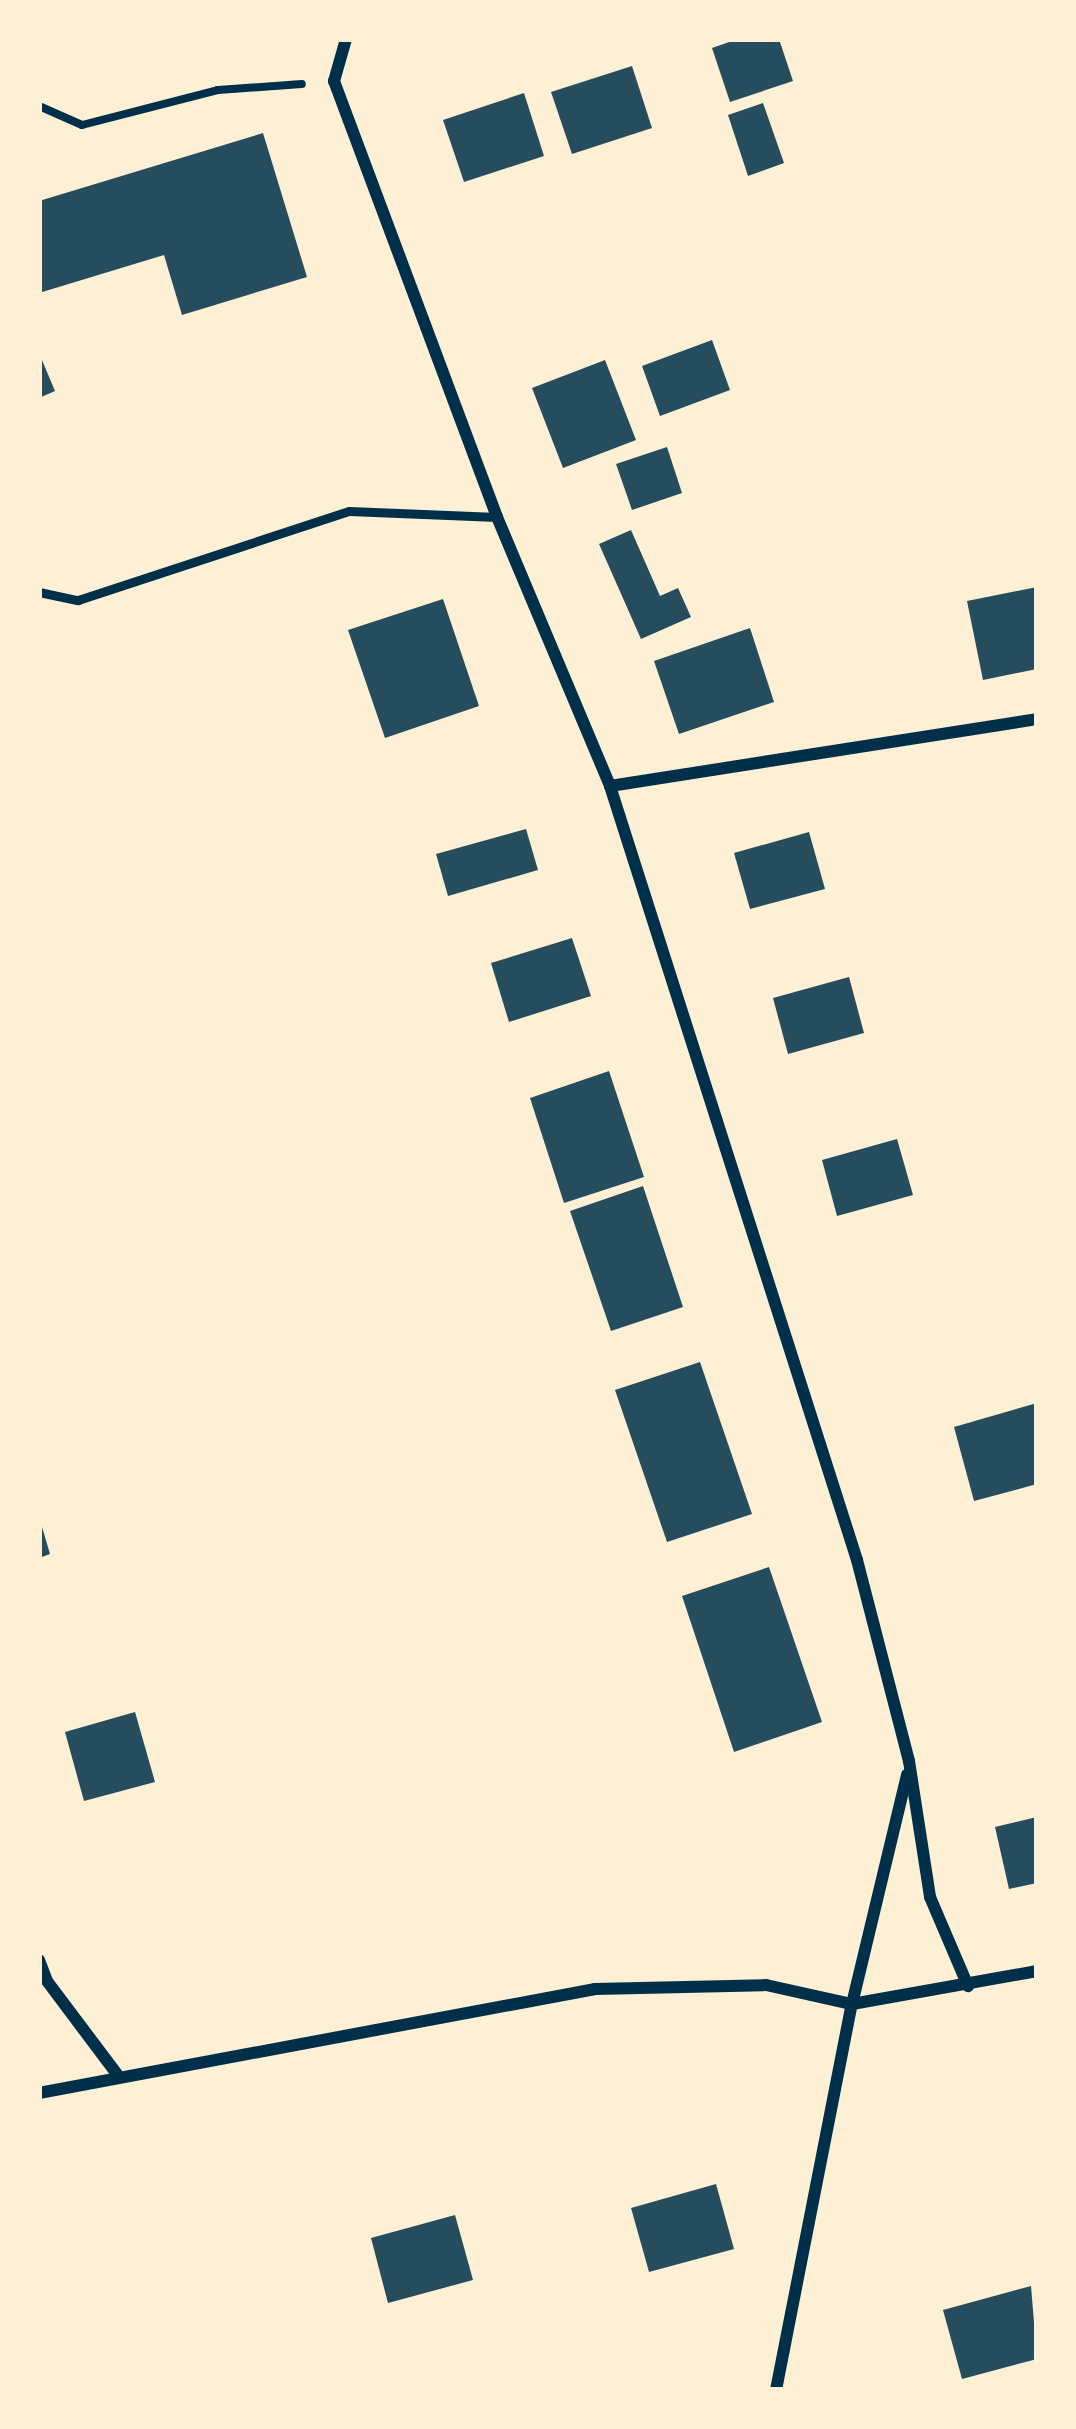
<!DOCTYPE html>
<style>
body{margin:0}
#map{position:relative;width:1076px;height:2429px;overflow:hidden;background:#fdf0d5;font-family:Montserrat,sans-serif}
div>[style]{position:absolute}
.building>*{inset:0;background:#264d5e}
.path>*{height:8px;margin:-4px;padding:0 4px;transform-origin:4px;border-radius:4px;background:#003049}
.service>*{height:9px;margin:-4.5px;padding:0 4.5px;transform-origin:4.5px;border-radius:4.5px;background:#003049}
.minor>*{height:12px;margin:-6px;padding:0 6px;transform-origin:6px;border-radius:6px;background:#003049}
span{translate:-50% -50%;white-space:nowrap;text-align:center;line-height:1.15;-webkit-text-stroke:12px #fdf0d5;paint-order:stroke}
.frame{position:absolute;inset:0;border:42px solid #fdf0d5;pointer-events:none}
</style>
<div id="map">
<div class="building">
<div style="clip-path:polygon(738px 39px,779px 39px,793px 81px,730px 102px,712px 48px)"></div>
<div style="clip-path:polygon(632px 66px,652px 128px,572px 154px,551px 92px)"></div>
<div style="clip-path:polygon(524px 93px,544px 156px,464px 182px,443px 120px)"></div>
<div style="clip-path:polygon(763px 103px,784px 163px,748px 176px,728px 115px)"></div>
<div style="clip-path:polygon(263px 133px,307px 277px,182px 315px,164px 255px,39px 293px,39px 201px)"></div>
<div style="clip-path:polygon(712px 340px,730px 390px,660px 416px,642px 366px)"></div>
<div style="clip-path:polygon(39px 353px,55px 391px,39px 398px)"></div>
<div style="clip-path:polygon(605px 360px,636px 440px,563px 468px,532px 388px)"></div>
<div style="clip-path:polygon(667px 447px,682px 493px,632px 510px,616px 464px)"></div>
<div style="clip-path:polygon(631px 530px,660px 596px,678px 588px,691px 617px,641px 639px,599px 544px)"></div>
<div style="clip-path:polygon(1037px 587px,1037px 669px,983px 680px,967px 601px)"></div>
<div style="clip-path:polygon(443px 599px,479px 706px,385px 738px,348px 630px)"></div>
<div style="clip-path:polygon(750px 628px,774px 702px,679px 734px,654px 661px)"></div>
<div style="clip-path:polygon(526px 829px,538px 870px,448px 896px,436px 854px)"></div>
<div style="clip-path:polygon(809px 832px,825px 889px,750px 909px,734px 853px)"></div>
<div style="clip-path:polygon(572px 938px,591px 996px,509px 1022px,491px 963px)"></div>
<div style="clip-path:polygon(849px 977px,864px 1033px,788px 1054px,773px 998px)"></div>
<div style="clip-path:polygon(609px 1071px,644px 1177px,564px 1203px,530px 1098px)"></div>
<div style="clip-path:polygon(897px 1139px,913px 1195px,837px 1216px,822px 1160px)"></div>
<div style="clip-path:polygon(643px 1186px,683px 1307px,611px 1331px,570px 1211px)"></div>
<div style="clip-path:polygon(700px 1362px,752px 1514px,667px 1542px,615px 1390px)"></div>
<div style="clip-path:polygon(1037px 1403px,1037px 1484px,974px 1501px,954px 1427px)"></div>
<div style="clip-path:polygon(40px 1520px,50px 1554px,39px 1558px,39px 1521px)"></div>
<div style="clip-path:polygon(769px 1567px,822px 1722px,734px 1752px,682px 1596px)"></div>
<div style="clip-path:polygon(135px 1712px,155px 1782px,84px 1801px,65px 1732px)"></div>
<div style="clip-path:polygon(1037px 1817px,1037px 1883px,1009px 1889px,995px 1827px)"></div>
<div style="clip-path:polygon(716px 2184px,734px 2249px,649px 2272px,631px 2208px)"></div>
<div style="clip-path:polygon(455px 2215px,473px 2280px,388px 2303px,371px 2238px)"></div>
<div style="clip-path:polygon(1031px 2286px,1037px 2359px,962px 2379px,943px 2310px)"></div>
</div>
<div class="path">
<div style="left:39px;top:106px;width:47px;rotate:23.8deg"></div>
<div style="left:82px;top:125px;width:140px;rotate:-14.4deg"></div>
<div style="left:218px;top:90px;width:84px;rotate:-4.1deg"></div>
</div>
<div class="service">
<div style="left:39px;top:592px;width:40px;rotate:12deg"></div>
<div style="left:78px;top:600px;width:285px;rotate:-18.2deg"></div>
<div style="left:349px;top:511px;width:148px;rotate:2.3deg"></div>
</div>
<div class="minor">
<div style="left:346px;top:39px;width:44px;rotate:105.9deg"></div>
<div style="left:334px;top:81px;width:465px;rotate:69.5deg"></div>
<div style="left:497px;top:517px;width:292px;rotate:67.2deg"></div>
<div style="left:610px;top:786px;width:812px;rotate:72.3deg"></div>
<div style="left:857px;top:1560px;width:208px;rotate:75.5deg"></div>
<div style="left:909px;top:1761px;width:138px;rotate:81.2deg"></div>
<div style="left:930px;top:1897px;width:97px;rotate:66.9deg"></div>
<div style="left:610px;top:786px;width:432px;rotate:-8.9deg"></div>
<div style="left:39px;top:1960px;width:22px;rotate:69deg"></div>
<div style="left:47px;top:1981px;width:120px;rotate:53.1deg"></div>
<div style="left:39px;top:2093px;width:566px;rotate:-10.59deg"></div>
<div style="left:595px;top:1989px;width:171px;rotate:-1.3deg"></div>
<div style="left:766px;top:1985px;width:88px;rotate:12.5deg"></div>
<div style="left:852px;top:2004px;width:188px;rotate:-10.1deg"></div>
<div style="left:776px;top:2390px;width:393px;rotate:-78.9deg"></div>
<div style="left:852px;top:2004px;width:236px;rotate:-76.5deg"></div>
</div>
<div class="frame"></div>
</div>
